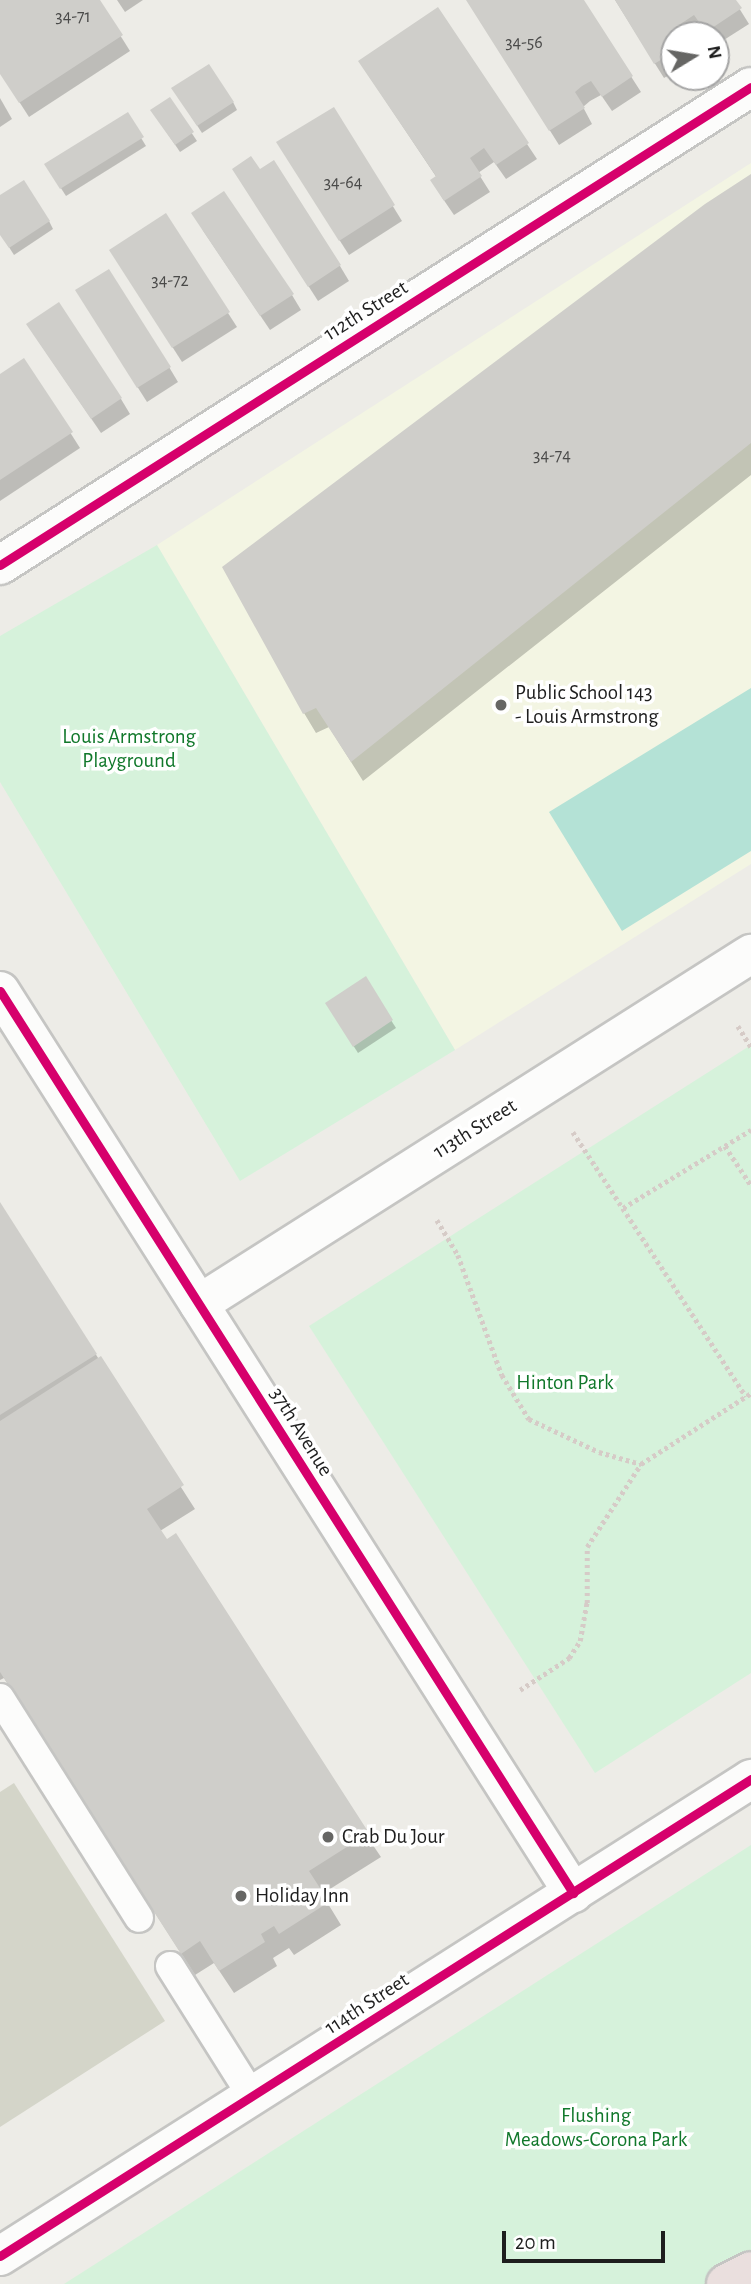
<!DOCTYPE html>
<style>
body{margin:0}
#map{position:relative;width:751px;height:2284px;overflow:hidden;background:#edece7;font-family:"Alegreya Sans",sans-serif}
div>[style]{position:absolute}
.education>*{inset:0;background:#f3f5e3}
.construction>*{inset:0;background:#d4d5c9}
.park>*{inset:0;background:#d6f2db}
.pitch>*{inset:0;background:#b4e2d6}
.shadow>*{inset:0;background:#0003}
.building>*{inset:0;background:#cfceca}
.path>*{height:4.5px;margin-top:-2.25px;transform-origin:0;background:repeating-linear-gradient(90deg,#d6cbc7 0 3.5px,transparent 0 7px)}
.roads{filter:drop-shadow(2px 0 #c5c5c3) drop-shadow(-2px 0 #c5c5c3) drop-shadow(0 2px #c5c5c3) drop-shadow(0 -2px #c5c5c3)}
.service>*{height:28px;margin:-14px;padding:0 14px;transform-origin:14px;border-radius:14px;background:#fcfcfb}
.minor>*{height:38px;margin:-19px;padding:0 19px;transform-origin:19px;border-radius:19px;background:#fcfcfb}
.motorway>*{height:38px;margin:-19px;padding:0 19px;transform-origin:19px;border-radius:19px;background:#eadfde}
.cycleway>*{height:9px;margin:-4.5px;padding:0 4.5px;transform-origin:4.5px;border-radius:4.5px;background:#d6006c}
.dots>*{width:19px;height:19px;translate:-50% -50%;box-sizing:border-box;border:4px solid #fff;border-radius:50%}
span{translate:-50% -50%;white-space:nowrap;text-align:center;line-height:1.15;-webkit-text-stroke:7px #fff;paint-order:stroke}
.number-label{font-size:18px;color:#4a4a49}
.number-label span{-webkit-text-stroke-width:0}
.street-label{font-size:21px;color:#1e1e1e}
.poi-label{font-size:21px;color:#1e1e1e}
.left{translate:0 -50%;text-align:left}
.park-label{font-size:21px;color:#11782b}
.north{position:absolute;left:660px;top:21px;width:70px;height:70px;box-sizing:border-box;background:#fff;border:2px solid #a5a5a5;border-radius:50%;rotate:79deg;font-size:19px;font-weight:700;line-height:28px;text-align:center;color:#1e1e1e}
.north::after{content:'';display:block;margin:auto;width:24px;height:32px;background:#666664;clip-path:polygon(50% 0,100% 100%,50% 72%,0 100%)}
.scale{position:absolute;left:502px;top:2231px;width:163px;height:32px;box-sizing:border-box;border:4px solid #1e1e1e;border-top:0;padding-left:9px;font-size:21px;line-height:24px;white-space:nowrap;color:#1e1e1e;-webkit-text-stroke:5px #fff;paint-order:stroke}
</style>
<div id="map">
<div class="education">
<div style="clip-path:polygon(751px 163px,751px 864px,455px 1050px,157px 545px)"></div>
</div>
<div class="construction">
<div style="clip-path:polygon(14px 1783px,165px 2021px,0 2127px,0 1792px)"></div>
</div>
<div class="park">
<div style="clip-path:polygon(157px 545px,455px 1050px,240px 1181px,0 782px,0 636px)"></div>
<div style="clip-path:polygon(751px 1045px,751px 1673px,595px 1773px,309px 1326px)"></div>
<div style="clip-path:polygon(751px 1845px,751px 2284px,64px 2284px)"></div>
</div>
<div class="pitch">
<div style="clip-path:polygon(751px 688px,751px 851px,622px 931px,549px 812px)"></div>
</div>
<div class="shadow">
<div style="clip-path:polygon(0 0,98px 0,130px 51px,29px 117px,0 72px)"></div>
<div style="clip-path:polygon(117px 0,143px 0,125px 12px)"></div>
<div style="clip-path:polygon(468px 0,582px 0,641px 92px,612px 111px,601px 95px,590px 101px,583px 107px,592px 124px,559px 145px)"></div>
<div style="clip-path:polygon(615px 0,734px 0,749px 24px,716px 45px,716px 35px,704px 29px,695px 35px,674px 35px,674px 72px,664px 78px)"></div>
<div style="clip-path:polygon(437px 9px,537px 159px,506px 179px,494px 162px,478px 173px,490px 192px,454px 215px,441px 196px,437px 178px,369px 76px)"></div>
<div style="clip-path:polygon(178px 96px,233px 102px,237px 110px,202px 133px)"></div>
<div style="clip-path:polygon(0 98px,12px 119px,0 127px)"></div>
<div style="clip-path:polygon(169px 99px,197px 141px,180px 152px,157px 118px)"></div>
<div style="clip-path:polygon(333px 109px,402px 221px,349px 255px,287px 158px)"></div>
<div style="clip-path:polygon(127px 115px,146px 146px,66px 196px,46px 165px)"></div>
<div style="clip-path:polygon(751px 177px,751px 475px,363px 781px,329px 727px,316px 733px,304px 713px)"></div>
<div style="clip-path:polygon(243px 184px,340px 266px,349px 281px,318px 301px)"></div>
<div style="clip-path:polygon(0 198px,49px 221px,53px 229px,14px 255px,0 233px)"></div>
<div style="clip-path:polygon(202px 229px,292px 295px,301px 310px,270px 330px)"></div>
<div style="clip-path:polygon(120px 265px,228px 313px,237px 327px,182px 362px)"></div>
<div style="clip-path:polygon(86px 306px,169px 367px,178px 382px,147px 402px)"></div>
<div style="clip-path:polygon(37px 339px,121px 399px,130px 414px,101px 433px)"></div>
<div style="clip-path:polygon(24px 360px,80px 448px,0 501px,0 376px)"></div>
<div style="clip-path:polygon(365px 979px,396px 1028px,358px 1053px,327px 1004px)"></div>
<div style="clip-path:polygon(0 1205px,195px 1509px,160px 1531px,381px 1857px,322px 1894px,341px 1925px,294px 1955px,289px 1948px,273px 1958px,277px 1966px,234px 1993px,214px 1963px,195px 1975px,4px 1678px,0 1680px)"></div>
</div>
<div class="building">
<div style="clip-path:polygon(0 0,100px 0,123px 35px,19px 103px,0 74px)"></div>
<div style="clip-path:polygon(466px 0,584px 0,633px 76px,602px 97px,591px 81px,582px 86px,575px 92px,585px 108px,549px 131px)"></div>
<div style="clip-path:polygon(615px 0,736px 0,742px 8px,706px 32px,694px 15px,679px 25px,686px 35px,674px 35px,674px 52px,654px 64px)"></div>
<div style="clip-path:polygon(438px 7px,529px 143px,496px 165px,484px 148px,470px 158px,482px 176px,444px 201px,430px 180px,436px 176px,358px 61px)"></div>
<div style="clip-path:polygon(209px 64px,234px 102px,197px 126px,171px 88px)"></div>
<div style="clip-path:polygon(170px 97px,194px 132px,175px 145px,150px 110px)"></div>
<div style="clip-path:polygon(334px 107px,395px 205px,339px 241px,276px 142px)"></div>
<div style="clip-path:polygon(128px 112px,144px 137px,60px 189px,44px 164px)"></div>
<div style="clip-path:polygon(251px 156px,260px 169px,274px 160px,341px 265px,308px 287px,232px 169px)"></div>
<div style="clip-path:polygon(751px 174px,751px 443px,351px 762px,316px 708px,303px 714px,222px 567px,705px 204px)"></div>
<div style="clip-path:polygon(24px 180px,50px 221px,9px 248px,0 235px,0 195px)"></div>
<div style="clip-path:polygon(224px 191px,294px 294px,260px 316px,191px 213px)"></div>
<div style="clip-path:polygon(166px 213px,230px 312px,172px 348px,109px 250px)"></div>
<div style="clip-path:polygon(109px 269px,171px 367px,137px 388px,75px 290px)"></div>
<div style="clip-path:polygon(59px 302px,122px 398px,91px 419px,26px 324px)"></div>
<div style="clip-path:polygon(24px 358px,73px 432px,0 480px,0 374px)"></div>
<div style="clip-path:polygon(366px 976px,393px 1020px,353px 1047px,325px 1003px)"></div>
<div style="clip-path:polygon(0 1202px,97px 1354px,0 1415px)"></div>
<div style="clip-path:polygon(101px 1356px,184px 1485px,147px 1509px,167px 1539px,176px 1533px,369px 1833px,309px 1871px,329px 1902px,279px 1934px,274px 1926px,261px 1934px,265px 1942px,219px 1971px,200px 1941px,181px 1954px,0 1672px,0 1421px)"></div>
</div>
<div class="path">
<div style="left:738px;top:1026px;width:25px;rotate:58deg"></div>
<div style="left:573px;top:1132px;width:316px;rotate:56.8deg"></div>
<div style="left:725px;top:1146px;width:47px;rotate:56.3deg"></div>
<div style="left:623px;top:1208px;width:150px;rotate:-31.4deg"></div>
<div style="left:437px;top:1220px;width:41px;rotate:59deg"></div>
<div style="left:458px;top:1255px;width:128px;rotate:69.9deg"></div>
<div style="left:502px;top:1375px;width:52px;rotate:58.5deg"></div>
<div style="left:529px;top:1419px;width:77px;rotate:25.2deg"></div>
<div style="left:599px;top:1452px;width:44px;rotate:15.9deg"></div>
<div style="left:520px;top:1690px;width:59px;rotate:-33.1deg"></div>
<div style="left:569px;top:1658px;width:20px;rotate:-57deg"></div>
<div style="left:580px;top:1641px;width:39px;rotate:-80deg"></div>
<div style="left:587px;top:1603px;width:56px;rotate:-90deg"></div>
<div style="left:587px;top:1547px;width:99px;rotate:-57deg"></div>
<div style="left:641px;top:1464px;width:131px;rotate:-32.8deg"></div>
</div>
<div class="roads">
<div class="service">
<div style="left:0;top:1698px;width:260px;rotate:57.7deg"></div>
<div style="left:170px;top:1966px;width:156px;rotate:57.8deg"></div>
</div>
<div class="minor">
<div style="left:0;top:565px;width:890px;rotate:-32.48deg"></div>
<div style="left:0;top:991px;width:1069px;rotate:57.57deg"></div>
<div style="left:199px;top:1304px;width:654px;rotate:-32.38deg"></div>
<div style="left:0;top:2256px;width:890px;rotate:-32.42deg"></div>
</div>
<div class="motorway">
<div style="left:726px;top:2284px;width:28px;rotate:-27deg"></div>
</div>
</div>
<div class="cycleway">
<div style="left:0;top:565px;width:890px;rotate:-32.48deg"></div>
<div style="left:0;top:991px;width:1069px;rotate:57.57deg"></div>
<div style="left:0;top:2256px;width:890px;rotate:-32.42deg"></div>
</div>
<div class="dots">
<div style="left:501px;top:705px;background:#666664"></div>
<div style="left:328px;top:1837px;background:#666664"></div>
<div style="left:241px;top:1896px;background:#666664"></div>
</div>
<div class="number-label">
<span style="left:73px;top:17px">34-71</span>
<span style="left:524px;top:43px">34-56</span>
<span style="left:343px;top:183px">34-64</span>
<span style="left:170px;top:281px">34-72</span>
<span style="left:552px;top:456px">34-74</span>
</div>
<div class="street-label">
<span style="left:366px;top:311px;rotate:-32deg">112th Street</span>
<span style="left:475px;top:1129px;rotate:-32deg">113th Street</span>
<span style="left:301px;top:1432px;rotate:58deg">37th Avenue</span>
<span style="left:367px;top:2004px;rotate:-33deg">114th Street</span>
</div>
<div class="poi-label">
<span class="left" style="left:515px;top:705px">Public School 143<br>- Louis Armstrong</span>
<span class="left" style="left:342px;top:1837px">Crab Du Jour</span>
<span class="left" style="left:255px;top:1896px">Holiday Inn</span>
</div>
<div class="park-label">
<span style="left:129px;top:749px">Louis Armstrong<br>Playground</span>
<span style="left:565px;top:1383px">Hinton Park</span>
<span style="left:596px;top:2128px">Flushing<br>Meadows-Corona Park</span>
</div>
<div class="north">N</div>
<div class="scale">20 m</div>
</div>
